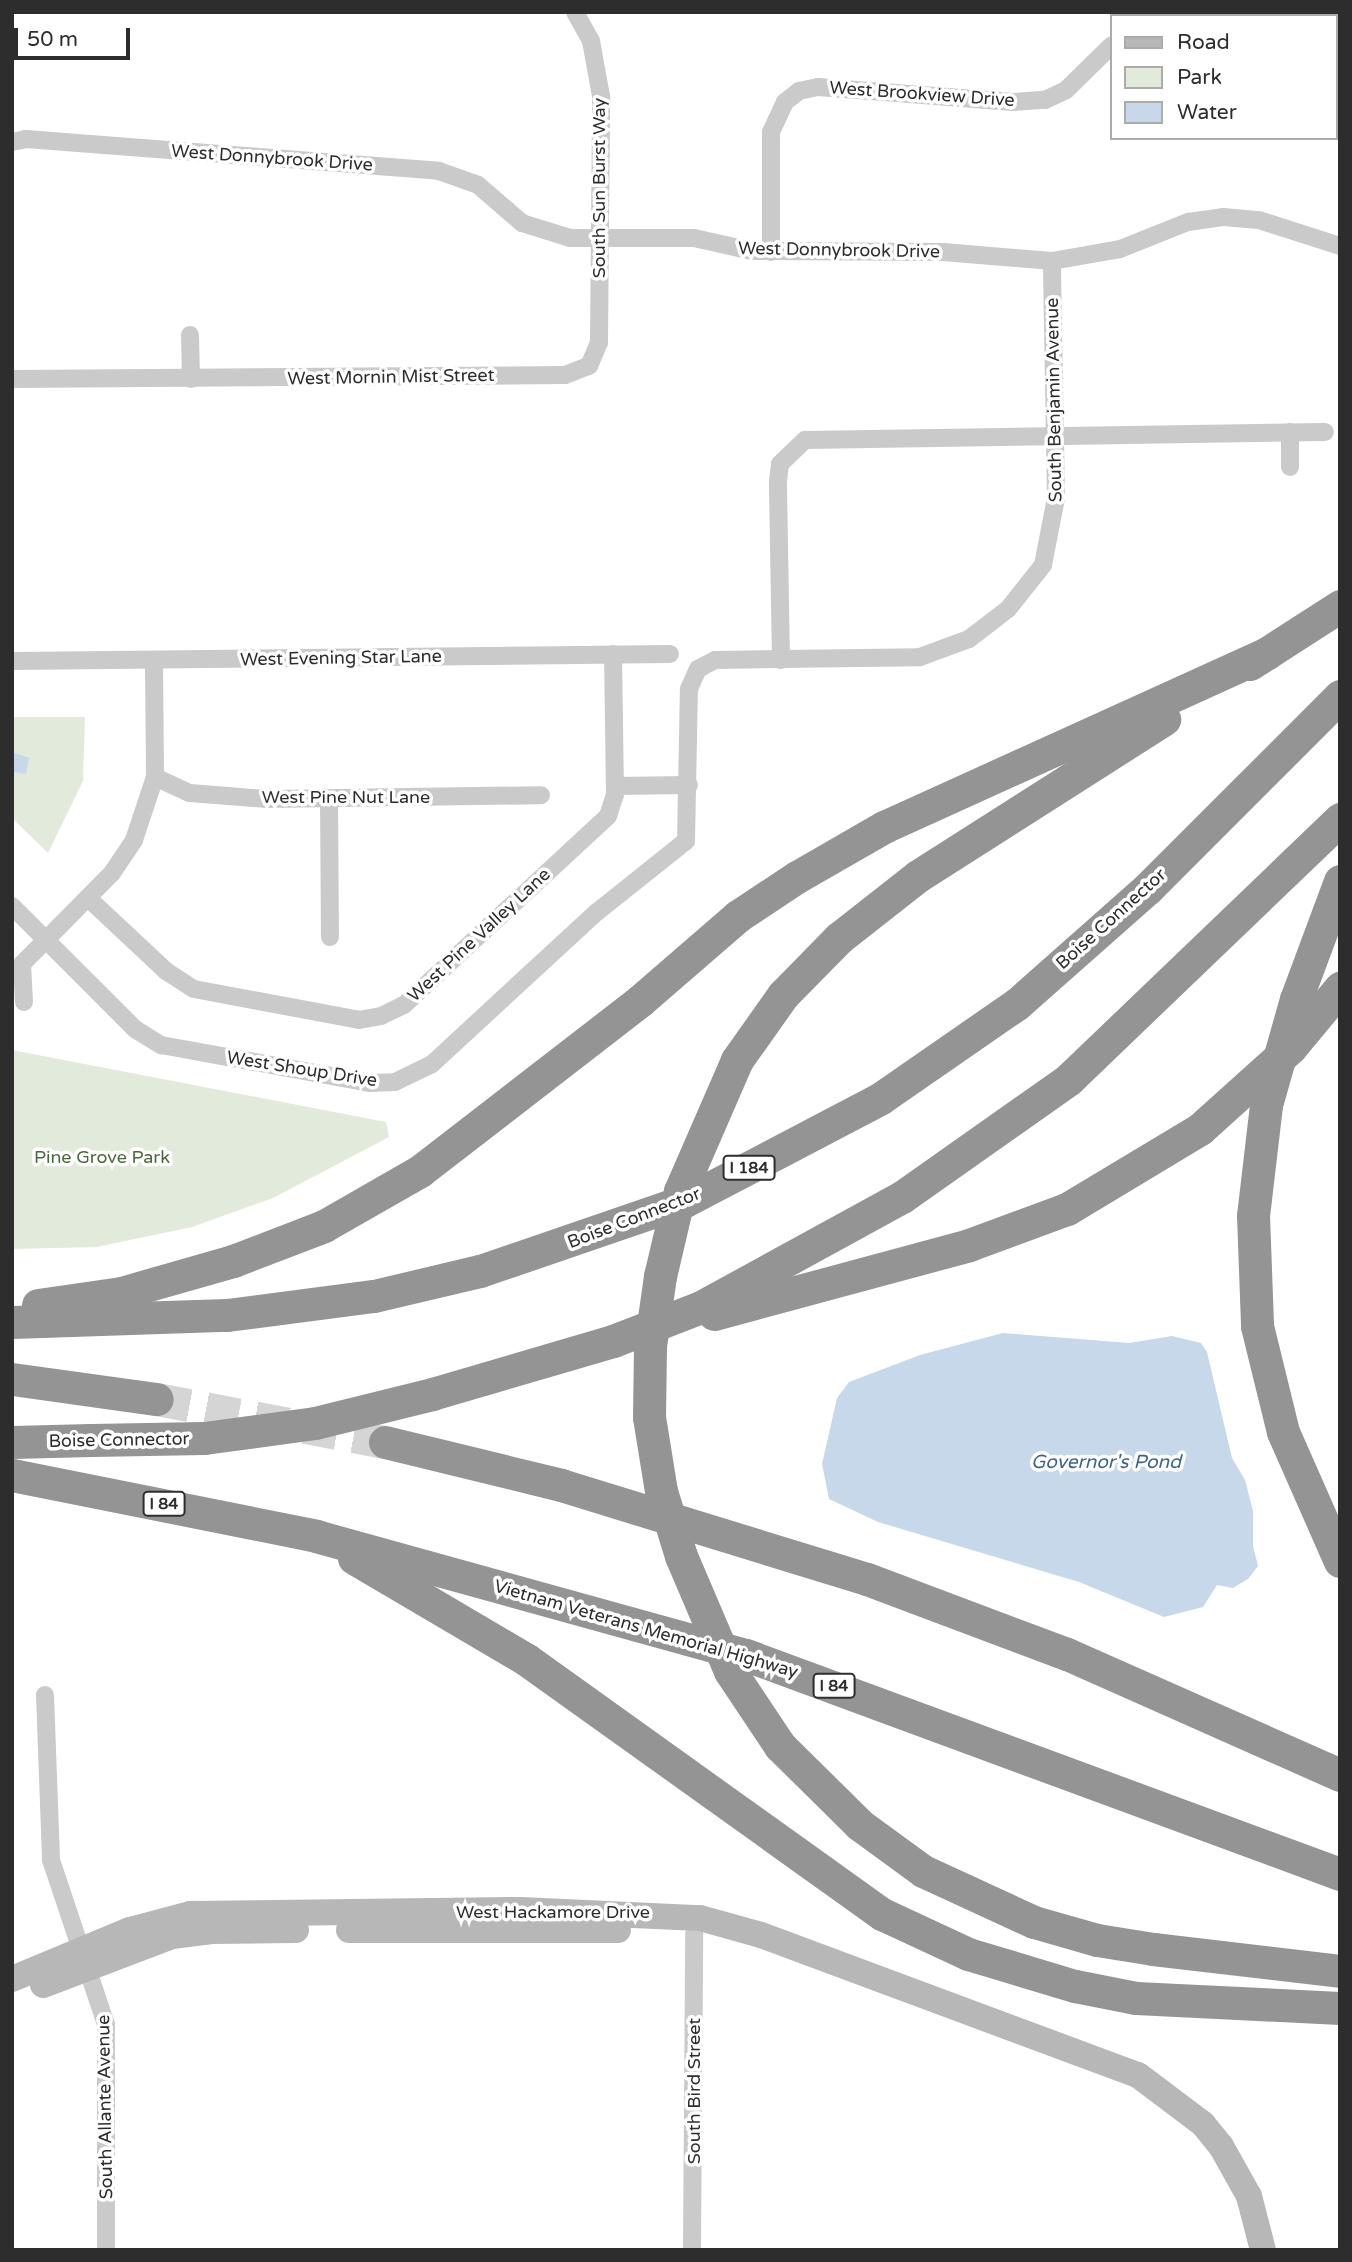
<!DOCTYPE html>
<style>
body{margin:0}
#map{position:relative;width:1352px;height:2262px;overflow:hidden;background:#fff;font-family:"Varela Round",sans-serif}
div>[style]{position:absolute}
.green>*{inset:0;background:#e1eadb}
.water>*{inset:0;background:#c7d8ea}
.highway-tunnel>*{height:33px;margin-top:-16.5px;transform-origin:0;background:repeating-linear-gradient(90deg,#d5d5d5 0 33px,transparent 0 50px)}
.street>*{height:18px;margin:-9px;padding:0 9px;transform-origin:9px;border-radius:9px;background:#cacaca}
.secondary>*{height:26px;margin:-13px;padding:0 13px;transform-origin:13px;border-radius:13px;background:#b7b7b7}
.highway>*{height:33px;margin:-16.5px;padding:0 16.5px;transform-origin:16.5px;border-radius:16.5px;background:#949494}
.highway-bridge>*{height:33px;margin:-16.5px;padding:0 16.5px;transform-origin:16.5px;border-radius:16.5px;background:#949494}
span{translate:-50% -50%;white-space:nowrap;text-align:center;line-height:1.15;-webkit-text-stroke:7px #fff;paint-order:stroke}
.shield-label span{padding:2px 5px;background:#fff;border:2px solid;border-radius:5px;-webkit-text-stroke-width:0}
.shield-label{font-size:16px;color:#2d2d2d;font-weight:700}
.street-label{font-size:18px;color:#2d2d2d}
.park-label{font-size:18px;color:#4b673c}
.water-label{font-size:19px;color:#3e648d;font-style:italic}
.frame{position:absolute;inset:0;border:14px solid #2d2d2d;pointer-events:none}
.legend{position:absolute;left:1110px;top:14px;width:228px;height:126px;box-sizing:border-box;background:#fff;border:2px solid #ababab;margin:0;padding:9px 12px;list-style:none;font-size:21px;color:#2d2d2d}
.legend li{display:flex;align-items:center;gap:14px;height:35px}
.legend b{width:35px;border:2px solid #ababab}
.scale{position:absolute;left:14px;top:28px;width:116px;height:32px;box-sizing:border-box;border:4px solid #2d2d2d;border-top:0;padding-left:9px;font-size:21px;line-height:24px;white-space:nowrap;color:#2d2d2d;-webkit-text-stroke:5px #fff;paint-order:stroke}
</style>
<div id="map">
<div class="green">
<div style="clip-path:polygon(12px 717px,85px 717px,83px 781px,48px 853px,12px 818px)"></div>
<div style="clip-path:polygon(12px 1050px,386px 1122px,389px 1137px,273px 1198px,192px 1227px,97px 1247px,12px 1249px)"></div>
</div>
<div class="water">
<div style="clip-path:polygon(12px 752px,29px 758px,26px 774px,12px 772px)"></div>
<div style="clip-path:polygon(1003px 1333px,1129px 1343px,1172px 1336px,1201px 1343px,1207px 1352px,1232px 1458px,1245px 1480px,1253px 1511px,1253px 1546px,1258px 1566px,1248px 1579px,1233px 1588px,1217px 1585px,1203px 1607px,1164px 1617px,1079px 1582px,878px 1522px,829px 1499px,822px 1464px,837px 1398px,849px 1382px,920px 1355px)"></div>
</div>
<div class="highway-tunnel">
<div style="left:157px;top:1399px;width:232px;rotate:10.7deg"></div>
</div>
<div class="street">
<div style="left:1186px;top:16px;width:30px"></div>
<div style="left:1336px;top:64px;width:4px;rotate:27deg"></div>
<div style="left:12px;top:142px;width:14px;rotate:-12deg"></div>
<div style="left:26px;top:139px;width:414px;rotate:4.4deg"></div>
<div style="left:439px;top:171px;width:41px;rotate:19.7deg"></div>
<div style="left:478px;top:185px;width:58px;rotate:40.8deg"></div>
<div style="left:522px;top:223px;width:50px;rotate:17.4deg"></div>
<div style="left:570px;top:238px;width:124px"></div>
<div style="left:694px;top:238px;width:59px;rotate:12.6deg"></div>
<div style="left:752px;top:251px;width:191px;rotate:0.3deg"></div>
<div style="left:943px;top:252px;width:109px;rotate:4.7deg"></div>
<div style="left:1052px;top:261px;width:69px;rotate:-10deg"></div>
<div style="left:1120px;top:249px;width:73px;rotate:-21.7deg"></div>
<div style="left:1188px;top:222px;width:35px;rotate:-8deg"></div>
<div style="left:1223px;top:217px;width:36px;rotate:5deg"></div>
<div style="left:1259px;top:220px;width:85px;rotate:17.8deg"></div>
<div style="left:771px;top:252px;width:120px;rotate:-90deg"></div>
<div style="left:771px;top:132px;width:33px;rotate:-65deg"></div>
<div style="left:785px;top:102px;width:18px;rotate:-38deg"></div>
<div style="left:799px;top:91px;width:19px;rotate:-12deg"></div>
<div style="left:818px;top:87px;width:196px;rotate:4.4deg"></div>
<div style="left:1013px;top:102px;width:32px;rotate:-4deg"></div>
<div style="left:1045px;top:100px;width:23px;rotate:-25deg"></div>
<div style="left:1066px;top:90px;width:64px;rotate:-44.4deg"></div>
<div style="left:190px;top:335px;width:44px;rotate:88.7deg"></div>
<div style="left:12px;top:379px;width:553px;rotate:-0.41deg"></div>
<div style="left:565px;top:375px;width:26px;rotate:-21deg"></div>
<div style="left:589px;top:366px;width:25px;rotate:-67deg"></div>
<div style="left:599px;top:343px;width:247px;rotate:-89.5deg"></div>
<div style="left:601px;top:96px;width:56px;rotate:-100.3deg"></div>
<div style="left:591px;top:41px;width:33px;rotate:-119deg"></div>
<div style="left:1290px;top:432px;width:35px;rotate:90deg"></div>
<div style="left:781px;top:660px;width:178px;rotate:-91deg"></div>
<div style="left:778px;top:482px;width:18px;rotate:-84deg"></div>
<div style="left:780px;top:464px;width:35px;rotate:-44deg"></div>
<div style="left:805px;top:440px;width:520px;rotate:-0.88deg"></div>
<div style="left:12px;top:661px;width:658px;rotate:-0.61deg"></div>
<div style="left:155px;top:777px;width:38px;rotate:25deg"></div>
<div style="left:190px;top:793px;width:77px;rotate:4.5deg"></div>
<div style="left:267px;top:799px;width:274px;rotate:-0.8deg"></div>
<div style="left:615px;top:786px;width:74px;rotate:-0.8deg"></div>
<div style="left:329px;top:798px;width:139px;rotate:89.6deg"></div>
<div style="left:88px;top:898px;width:107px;rotate:43.1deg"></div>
<div style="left:166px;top:971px;width:33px;rotate:33deg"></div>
<div style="left:194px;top:989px;width:168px;rotate:10.6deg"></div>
<div style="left:359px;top:1020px;width:22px;rotate:-10deg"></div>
<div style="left:381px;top:1016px;width:25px;rotate:-26deg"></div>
<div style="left:404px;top:1005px;width:278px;rotate:-42.8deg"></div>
<div style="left:608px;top:816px;width:22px;rotate:-72deg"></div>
<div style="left:615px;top:795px;width:141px;rotate:-90.8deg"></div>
<div style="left:12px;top:906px;width:174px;rotate:45deg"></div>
<div style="left:135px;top:1029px;width:31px;rotate:32deg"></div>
<div style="left:161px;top:1045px;width:212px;rotate:10.3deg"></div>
<div style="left:370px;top:1083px;width:25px;rotate:-2deg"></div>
<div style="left:395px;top:1082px;width:41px;rotate:-25.9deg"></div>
<div style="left:432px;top:1064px;width:224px;rotate:-42.7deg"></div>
<div style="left:597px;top:912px;width:114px;rotate:-38.6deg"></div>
<div style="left:686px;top:841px;width:152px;rotate:-88.9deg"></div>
<div style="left:689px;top:689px;width:22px;rotate:-66deg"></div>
<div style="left:698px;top:669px;width:19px;rotate:-28deg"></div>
<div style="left:715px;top:660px;width:205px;rotate:-0.8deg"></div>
<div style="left:920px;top:657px;width:52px;rotate:-20.2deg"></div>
<div style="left:969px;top:639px;width:49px;rotate:-37.6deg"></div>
<div style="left:1008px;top:609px;width:56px;rotate:-51.5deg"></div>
<div style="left:1043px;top:565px;width:68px;rotate:-79deg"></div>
<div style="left:1056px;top:498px;width:237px;rotate:-91deg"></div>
<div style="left:24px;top:1002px;width:38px;rotate:-93deg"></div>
<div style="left:22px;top:964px;width:128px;rotate:-45.3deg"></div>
<div style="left:112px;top:873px;width:40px;rotate:-56deg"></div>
<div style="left:134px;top:840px;width:66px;rotate:-71.6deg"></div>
<div style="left:155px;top:777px;width:117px;rotate:-90.5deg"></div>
<div style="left:45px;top:1695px;width:165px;rotate:87.9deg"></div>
<div style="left:51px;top:1860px;width:173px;rotate:71.5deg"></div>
<div style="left:106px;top:2024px;width:226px;rotate:90deg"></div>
<div style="left:692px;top:2250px;width:317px;rotate:-89.6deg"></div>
</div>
<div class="secondary">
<div style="left:349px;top:1930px;width:269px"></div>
<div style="left:12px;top:1979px;width:128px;rotate:-22.6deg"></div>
<div style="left:130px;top:1930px;width:62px;rotate:-14.9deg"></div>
<div style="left:190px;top:1914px;width:331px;rotate:-0.7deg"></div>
<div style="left:521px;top:1910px;width:179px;rotate:2.6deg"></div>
<div style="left:700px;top:1918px;width:63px;rotate:15.6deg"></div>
<div style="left:761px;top:1935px;width:402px;rotate:20.4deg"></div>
<div style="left:1138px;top:2075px;width:81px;rotate:37deg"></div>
<div style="left:1203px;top:2124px;width:28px;rotate:51deg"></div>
<div style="left:1221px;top:2146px;width:57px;rotate:60.8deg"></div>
<div style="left:1249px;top:2196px;width:56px;rotate:75.5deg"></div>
<div style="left:43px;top:1985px;width:138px;rotate:-20.8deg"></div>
<div style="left:172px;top:1936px;width:40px;rotate:-7.1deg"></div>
<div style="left:212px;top:1931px;width:84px;rotate:-0.7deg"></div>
</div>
<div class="highway">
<div style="left:1250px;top:664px;width:107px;rotate:-32.8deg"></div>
<div style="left:1340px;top:881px;width:126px;rotate:110.4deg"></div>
<div style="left:1296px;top:999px;width:110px;rotate:105.8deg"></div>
<div style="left:1266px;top:1105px;width:111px;rotate:96.7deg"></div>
<div style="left:1253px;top:1215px;width:111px;rotate:87.9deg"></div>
<div style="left:1257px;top:1326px;width:109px;rotate:76.2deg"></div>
<div style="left:1283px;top:1432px;width:141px;rotate:66.2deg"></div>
<div style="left:783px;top:995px;width:80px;rotate:-45.5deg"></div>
<div style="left:839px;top:938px;width:100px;rotate:-38.1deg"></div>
<div style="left:918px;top:876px;width:292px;rotate:-32.5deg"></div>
<div style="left:38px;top:1305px;width:84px;rotate:-8.2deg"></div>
<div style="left:121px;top:1293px;width:116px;rotate:-15.9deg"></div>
<div style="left:233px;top:1261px;width:97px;rotate:-21deg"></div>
<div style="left:324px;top:1226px;width:111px;rotate:-29.8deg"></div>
<div style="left:420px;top:1171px;width:279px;rotate:-37.7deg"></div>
<div style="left:641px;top:1000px;width:128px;rotate:-40.9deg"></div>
<div style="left:738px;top:916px;width:71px;rotate:-33.5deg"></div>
<div style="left:797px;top:877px;width:100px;rotate:-29.9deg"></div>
<div style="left:884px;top:827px;width:421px;rotate:-24.4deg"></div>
<div style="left:714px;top:1314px;width:264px;rotate:-15.1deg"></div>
<div style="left:969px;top:1245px;width:104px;rotate:-20.2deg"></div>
<div style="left:1067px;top:1209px;width:155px;rotate:-31deg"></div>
<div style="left:12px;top:1322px;width:215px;rotate:-1.9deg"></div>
<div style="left:227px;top:1315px;width:148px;rotate:-7.4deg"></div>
<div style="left:374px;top:1296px;width:109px;rotate:-13.3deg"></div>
<div style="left:480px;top:1271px;width:217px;rotate:-18.9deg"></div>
<div style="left:685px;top:1201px;width:221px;rotate:-27.7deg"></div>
<div style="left:881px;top:1098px;width:165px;rotate:-34.7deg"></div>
<div style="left:1017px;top:1004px;width:174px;rotate:-41.5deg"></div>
<div style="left:1147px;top:889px;width:273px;rotate:-45deg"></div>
<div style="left:12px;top:1379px;width:146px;rotate:7.9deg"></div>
<div style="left:432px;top:1394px;width:189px;rotate:-16.3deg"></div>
<div style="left:613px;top:1341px;width:94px;rotate:-21.1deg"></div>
<div style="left:701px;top:1307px;width:229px;rotate:-28.7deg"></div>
<div style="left:902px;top:1197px;width:204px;rotate:-35.2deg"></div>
<div style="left:1069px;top:1079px;width:376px;rotate:-43.8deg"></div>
<div style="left:12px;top:1442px;width:79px;rotate:-1.5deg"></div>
<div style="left:385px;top:1442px;width:181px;rotate:13.7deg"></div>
<div style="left:561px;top:1485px;width:320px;rotate:17.1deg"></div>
<div style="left:867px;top:1579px;width:214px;rotate:20.6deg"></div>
<div style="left:1067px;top:1654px;width:299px;rotate:23.9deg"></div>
<div style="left:12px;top:1475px;width:310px;rotate:11.3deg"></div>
<div style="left:316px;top:1536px;width:446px;rotate:15.5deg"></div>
<div style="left:746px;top:1655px;width:633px;rotate:20.24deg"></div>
<div style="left:354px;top:1558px;width:201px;rotate:30.5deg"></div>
<div style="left:527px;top:1660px;width:437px;rotate:35.6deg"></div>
<div style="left:882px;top:1914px;width:95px;rotate:24.9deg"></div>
<div style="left:968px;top:1954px;width:112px;rotate:16.7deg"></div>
<div style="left:1075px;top:1986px;width:62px;rotate:11.1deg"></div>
<div style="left:1136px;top:1998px;width:204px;rotate:2.8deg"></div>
<div style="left:860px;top:1825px;width:78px;rotate:36.1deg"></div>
<div style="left:923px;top:1871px;width:122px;rotate:24.7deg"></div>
<div style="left:1034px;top:1922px;width:66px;rotate:15.9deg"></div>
<div style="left:1097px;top:1940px;width:57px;rotate:9.1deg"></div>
<div style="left:1153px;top:1949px;width:188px;rotate:6.7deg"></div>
</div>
<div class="highway-bridge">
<div style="left:783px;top:995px;width:80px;rotate:125.3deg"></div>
<div style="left:737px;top:1060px;width:143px;rotate:113.5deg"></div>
<div style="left:680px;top:1191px;width:87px;rotate:103.2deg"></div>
<div style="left:660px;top:1276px;width:71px;rotate:98.1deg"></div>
<div style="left:650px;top:1346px;width:71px;rotate:90.8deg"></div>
<div style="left:649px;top:1417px;width:75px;rotate:80.8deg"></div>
<div style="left:661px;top:1491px;width:68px;rotate:72.9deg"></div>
<div style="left:681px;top:1556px;width:125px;rotate:66.9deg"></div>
<div style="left:730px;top:1671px;width:90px;rotate:56.3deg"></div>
<div style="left:780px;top:1746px;width:112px;rotate:44.6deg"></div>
<div style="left:1200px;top:1129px;width:122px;rotate:-42deg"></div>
<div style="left:1291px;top:1047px;width:77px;rotate:-50.3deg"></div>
<div style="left:91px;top:1440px;width:113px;rotate:-1deg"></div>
<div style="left:204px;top:1438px;width:112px;rotate:-7.7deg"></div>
<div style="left:315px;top:1423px;width:121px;rotate:-13.9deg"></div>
</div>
<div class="shield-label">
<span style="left:749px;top:1168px">I 184</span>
<span style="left:164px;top:1504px">I 84</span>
<span style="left:834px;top:1686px">I 84</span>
</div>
<div class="street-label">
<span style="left:922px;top:94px;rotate:4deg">West Brookview Drive</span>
<span style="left:272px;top:158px;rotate:4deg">West Donnybrook Drive</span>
<span style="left:599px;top:188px;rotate:-90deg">South Sun Burst Way</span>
<span style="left:839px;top:250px;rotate:1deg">West Donnybrook Drive</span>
<span style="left:391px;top:377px;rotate:-1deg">West Mornin Mist Street</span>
<span style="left:1054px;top:400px;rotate:-91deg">South Benjamin Avenue</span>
<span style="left:341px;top:658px;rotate:-1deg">West Evening Star Lane</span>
<span style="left:346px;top:797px">West Pine Nut Lane</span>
<span style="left:1111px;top:919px;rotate:-42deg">Boise Connector</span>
<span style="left:479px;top:935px;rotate:-43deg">West Pine Valley Lane</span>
<span style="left:302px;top:1069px;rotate:9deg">West Shoup Drive</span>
<span style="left:634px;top:1218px;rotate:-21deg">Boise Connector</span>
<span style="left:119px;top:1440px;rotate:-1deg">Boise Connector</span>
<span style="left:646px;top:1629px;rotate:16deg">Vietnam Veterans Memorial Highway</span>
<span style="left:553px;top:1912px">West Hackamore Drive</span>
<span style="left:694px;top:2091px;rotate:-90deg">South Bird Street</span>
<span style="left:105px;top:2107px;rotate:-91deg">South Allante Avenue</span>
</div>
<div class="park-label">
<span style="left:102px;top:1157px">Pine Grove Park</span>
</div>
<div class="water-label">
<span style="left:1106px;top:1463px">Governor's Pond</span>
</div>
<div class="frame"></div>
<ul class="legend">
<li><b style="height:9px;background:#b7b7b7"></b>Road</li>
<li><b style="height:19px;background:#e1eadb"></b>Park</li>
<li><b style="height:19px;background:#c7d8ea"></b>Water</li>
</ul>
<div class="scale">50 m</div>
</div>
